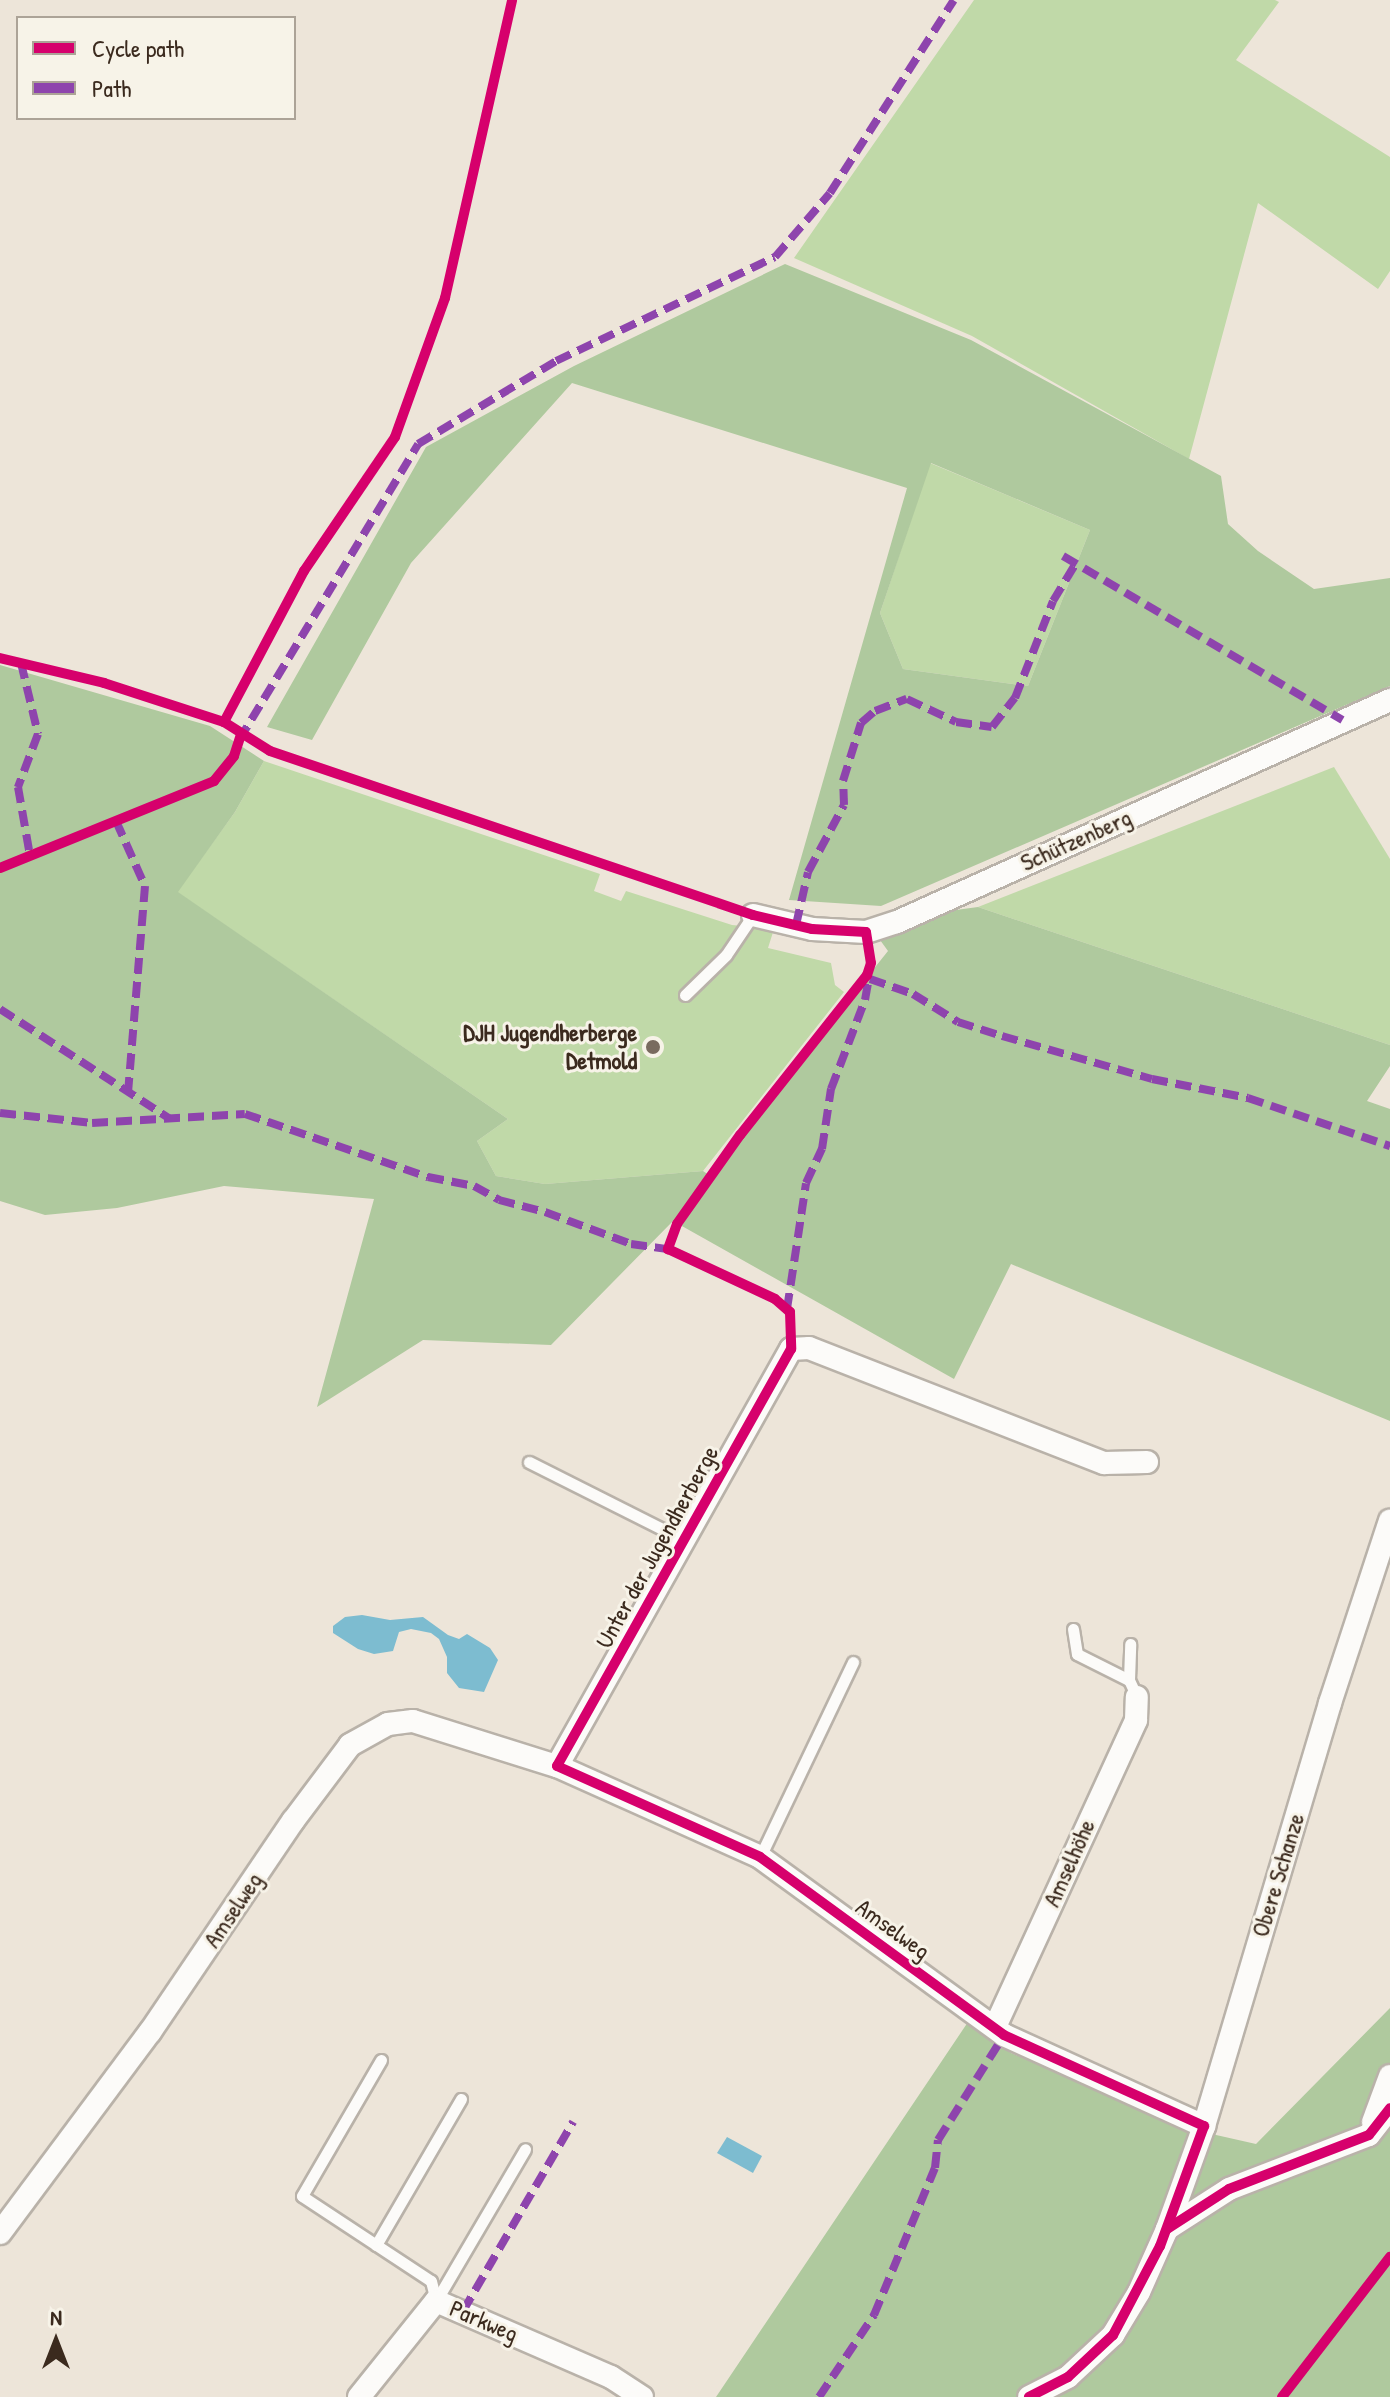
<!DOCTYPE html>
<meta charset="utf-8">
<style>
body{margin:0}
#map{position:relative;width:1390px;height:2397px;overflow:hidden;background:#ede5d9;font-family:"Patrick Hand",sans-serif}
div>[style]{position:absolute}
.green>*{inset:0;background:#c0d9a8}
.forest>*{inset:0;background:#afc99e}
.water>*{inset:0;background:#7dbcd0}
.roads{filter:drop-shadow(2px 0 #b9b2a9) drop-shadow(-2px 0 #b9b2a9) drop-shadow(0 2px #b9b2a9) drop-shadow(0 -2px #b9b2a9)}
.service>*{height:11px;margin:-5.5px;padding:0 5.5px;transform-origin:5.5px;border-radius:5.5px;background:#fcfbf9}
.minor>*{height:22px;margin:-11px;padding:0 11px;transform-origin:11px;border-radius:11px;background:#fcfbf9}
.quiet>*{height:8px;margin-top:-4px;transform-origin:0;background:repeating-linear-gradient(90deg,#8e44ad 0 16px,transparent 0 24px)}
.cycleway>*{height:10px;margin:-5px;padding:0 5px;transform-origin:5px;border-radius:5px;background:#d6006c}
.dots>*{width:22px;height:22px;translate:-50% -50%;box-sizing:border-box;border:4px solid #f7f3e8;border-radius:50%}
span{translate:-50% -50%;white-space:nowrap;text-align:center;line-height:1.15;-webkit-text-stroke:6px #f7f3e8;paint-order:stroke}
.street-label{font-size:24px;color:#3b2a1e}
.poi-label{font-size:24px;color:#3b2a1e;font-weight:700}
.right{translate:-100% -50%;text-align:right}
.legend{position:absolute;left:16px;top:16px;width:280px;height:104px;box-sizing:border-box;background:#f7f3e8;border:2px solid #aca397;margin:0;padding:10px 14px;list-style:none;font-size:24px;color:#3b2a1e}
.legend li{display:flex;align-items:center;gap:16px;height:40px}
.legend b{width:40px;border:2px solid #aca397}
.north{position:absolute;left:16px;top:2301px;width:80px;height:80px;-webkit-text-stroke:6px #f7f3e8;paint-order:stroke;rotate:0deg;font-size:22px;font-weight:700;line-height:32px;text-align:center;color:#3b2a1e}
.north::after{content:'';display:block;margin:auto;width:28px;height:36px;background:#3b2a1e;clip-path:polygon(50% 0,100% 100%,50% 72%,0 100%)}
</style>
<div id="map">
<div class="green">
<div style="clip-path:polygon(974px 0,1275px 0,1279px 2px,1236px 60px,1390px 157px,1390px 271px,1378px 289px,1258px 203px,1189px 459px,972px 336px,794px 258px)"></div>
<div style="clip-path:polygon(930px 463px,1090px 530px,1028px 686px,903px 669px,880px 613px)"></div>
<div style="clip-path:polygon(264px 761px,600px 874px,594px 891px,621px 901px,626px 891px,732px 925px,774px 929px,768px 948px,831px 963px,835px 985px,844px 992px,703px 1171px,545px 1184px,496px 1176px,477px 1141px,508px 1119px,177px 892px,235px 812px)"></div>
<div style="clip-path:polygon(1334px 767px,1390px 859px,1390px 1045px,978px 907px)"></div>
</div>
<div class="forest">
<div style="clip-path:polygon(evenodd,785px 264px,971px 340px,1221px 476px,1228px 524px,1258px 551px,1314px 589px,1390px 578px,1390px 686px,881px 906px,789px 900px,907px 488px,572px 383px,411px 563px,312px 740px,267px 727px,426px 447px,574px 366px,785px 264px,931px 463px,1090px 530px,1028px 686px,903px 669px,880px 613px,931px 463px)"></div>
<div style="clip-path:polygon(0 665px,210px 726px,264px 761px,235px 812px,178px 892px,508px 1119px,477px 1141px,496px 1176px,545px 1184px,703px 1171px,709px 1175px,888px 951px,867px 922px,978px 907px,1390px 1045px,1390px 1066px,1367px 1101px,1390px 1109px,1390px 1421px,1011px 1264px,954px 1379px,673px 1221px,551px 1345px,423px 1340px,317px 1407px,374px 1199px,224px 1186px,117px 1208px,45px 1215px,0 1201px)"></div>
<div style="clip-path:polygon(1390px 2008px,1390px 2397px,716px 2397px,968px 2022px,1011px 2053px,1194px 2130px,1256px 2144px)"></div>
</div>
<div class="water">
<div style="clip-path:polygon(362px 1615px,390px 1620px,423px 1617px,448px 1635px,459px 1639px,467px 1634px,490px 1648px,498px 1660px,484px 1692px,459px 1688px,447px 1673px,447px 1657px,439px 1639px,431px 1633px,411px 1629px,399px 1632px,393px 1651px,374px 1654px,358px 1649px,333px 1633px,333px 1626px,345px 1617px)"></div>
<div style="clip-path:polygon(727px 2137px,762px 2156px,753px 2173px,717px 2153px)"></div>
</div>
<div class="roads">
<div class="service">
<div style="left:685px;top:995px;width:57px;rotate:-44.3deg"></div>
<div style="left:726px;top:955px;width:48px;rotate:-56deg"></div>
<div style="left:529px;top:1462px;width:174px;rotate:26.7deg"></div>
<div style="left:1073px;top:1629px;width:25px;rotate:81deg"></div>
<div style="left:1077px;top:1654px;width:58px;rotate:26.6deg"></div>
<div style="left:1129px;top:1680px;width:19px;rotate:65deg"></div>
<div style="left:1129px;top:1680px;width:36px;rotate:-88deg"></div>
<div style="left:760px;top:1857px;width:216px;rotate:-64.5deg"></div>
<div style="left:381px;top:2060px;width:157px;rotate:120.2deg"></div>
<div style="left:302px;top:2196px;width:154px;rotate:33.4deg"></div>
<div style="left:431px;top:2281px;width:21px;rotate:76deg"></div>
<div style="left:376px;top:2245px;width:169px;rotate:-59.8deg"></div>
<div style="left:436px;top:2301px;width:176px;rotate:-59.6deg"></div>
</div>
<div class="minor">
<div style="left:753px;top:915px;width:61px;rotate:13.3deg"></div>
<div style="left:812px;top:929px;width:54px;rotate:3.2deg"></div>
<div style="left:866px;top:932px;width:33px;rotate:-18deg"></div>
<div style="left:897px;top:922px;width:541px;rotate:-24.24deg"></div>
<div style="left:557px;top:1766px;width:478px;rotate:-60.7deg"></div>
<div style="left:791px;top:1349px;width:18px;rotate:-3deg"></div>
<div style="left:809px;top:1348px;width:317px;rotate:21.3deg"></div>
<div style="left:1104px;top:1463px;width:43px;rotate:-1.3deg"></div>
<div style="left:995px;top:2027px;width:338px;rotate:-65.3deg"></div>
<div style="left:1136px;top:1720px;width:23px;rotate:-88deg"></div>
<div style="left:1373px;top:2122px;width:49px;rotate:-69.7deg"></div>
<div style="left:1167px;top:2229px;width:74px;rotate:-32.8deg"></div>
<div style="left:1229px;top:2189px;width:150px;rotate:-21.1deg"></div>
<div style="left:1369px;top:2135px;width:34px;rotate:-52deg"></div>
<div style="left:0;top:2233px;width:251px;rotate:-53.3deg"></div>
<div style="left:150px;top:2032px;width:255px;rotate:-55.9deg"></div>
<div style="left:293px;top:1821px;width:95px;rotate:-53.1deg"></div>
<div style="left:350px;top:1745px;width:43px;rotate:-28.9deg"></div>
<div style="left:388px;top:1724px;width:25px;rotate:-7deg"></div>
<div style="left:413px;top:1721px;width:151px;rotate:17.4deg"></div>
<div style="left:557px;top:1766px;width:222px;rotate:24.1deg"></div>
<div style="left:760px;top:1857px;width:302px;rotate:36.1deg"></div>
<div style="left:1004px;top:2035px;width:220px;rotate:24.5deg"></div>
<div style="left:359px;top:2397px;width:123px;rotate:-51.3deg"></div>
<div style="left:436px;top:2301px;width:191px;rotate:23.5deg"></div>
<div style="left:611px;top:2377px;width:37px;rotate:33deg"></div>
<div style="left:1029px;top:2397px;width:44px;rotate:-27.1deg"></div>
<div style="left:1068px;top:2377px;width:62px;rotate:-43deg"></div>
<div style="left:1113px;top:2335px;width:50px;rotate:-58.8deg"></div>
<div style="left:1139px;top:2292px;width:69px;rotate:-66deg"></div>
<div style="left:1167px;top:2229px;width:109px;rotate:-70.2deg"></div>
<div style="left:1204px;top:2126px;width:441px;rotate:-73.4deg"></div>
<div style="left:1330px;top:1703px;width:192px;rotate:-71.8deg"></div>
</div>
</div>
<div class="quiet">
<div style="left:1063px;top:556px;width:324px;rotate:30.4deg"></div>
<div style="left:21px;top:663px;width:73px;rotate:76.5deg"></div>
<div style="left:38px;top:734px;width:57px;rotate:110.7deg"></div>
<div style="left:18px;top:787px;width:70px;rotate:80.1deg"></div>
<div style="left:239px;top:740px;width:346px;rotate:-58.8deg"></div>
<div style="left:418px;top:444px;width:161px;rotate:-31deg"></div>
<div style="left:556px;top:361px;width:242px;rotate:-25.4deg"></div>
<div style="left:775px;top:257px;width:84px;rotate:-49.3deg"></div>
<div style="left:830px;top:193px;width:229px;rotate:-57.3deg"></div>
<div style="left:116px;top:821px;width:71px;rotate:66deg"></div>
<div style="left:145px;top:886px;width:207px;rotate:94.7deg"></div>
<div style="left:796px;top:925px;width:54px;rotate:-77.2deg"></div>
<div style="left:808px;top:872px;width:76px;rotate:-61.8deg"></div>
<div style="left:844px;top:805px;width:24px;rotate:-92deg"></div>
<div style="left:843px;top:781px;width:61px;rotate:-72.8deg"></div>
<div style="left:861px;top:723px;width:18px;rotate:-41deg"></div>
<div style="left:875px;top:711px;width:34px;rotate:-21deg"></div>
<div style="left:907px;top:699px;width:54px;rotate:25.1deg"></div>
<div style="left:956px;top:722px;width:36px;rotate:8deg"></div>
<div style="left:992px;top:727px;width:37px;rotate:-52deg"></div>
<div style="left:1015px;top:698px;width:104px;rotate:-68.6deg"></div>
<div style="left:1053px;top:601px;width:44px;rotate:-58.8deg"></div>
<div style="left:870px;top:979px;width:46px;rotate:19.2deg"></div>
<div style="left:913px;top:994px;width:53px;rotate:31.9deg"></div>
<div style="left:958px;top:1022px;width:46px;rotate:17.7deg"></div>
<div style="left:1002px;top:1036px;width:156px;rotate:16deg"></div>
<div style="left:1152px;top:1079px;width:98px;rotate:11.2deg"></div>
<div style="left:1248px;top:1098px;width:150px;rotate:18.7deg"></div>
<div style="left:0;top:1009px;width:202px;rotate:32.9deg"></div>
<div style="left:0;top:1113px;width:93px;rotate:6.2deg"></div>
<div style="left:92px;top:1123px;width:153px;rotate:-3.4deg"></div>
<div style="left:245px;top:1114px;width:194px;rotate:19deg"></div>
<div style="left:428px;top:1177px;width:47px;rotate:11.1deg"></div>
<div style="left:474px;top:1186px;width:29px;rotate:29deg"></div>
<div style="left:499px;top:1200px;width:48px;rotate:14.6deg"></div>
<div style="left:545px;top:1212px;width:92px;rotate:20.4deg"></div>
<div style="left:631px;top:1244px;width:37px;rotate:8deg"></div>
<div style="left:787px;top:1309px;width:127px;rotate:-81.4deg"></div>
<div style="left:806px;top:1183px;width:38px;rotate:-65deg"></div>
<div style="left:822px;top:1149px;width:61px;rotate:-81.5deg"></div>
<div style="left:831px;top:1089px;width:95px;rotate:-69.1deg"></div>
<div style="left:865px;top:1000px;width:22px;rotate:-80deg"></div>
<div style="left:463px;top:2311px;width:219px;rotate:-59.8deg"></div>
<div style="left:819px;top:2397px;width:99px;rotate:-56.1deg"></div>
<div style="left:874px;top:2315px;width:159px;rotate:-67.5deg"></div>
<div style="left:935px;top:2168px;width:28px;rotate:-84deg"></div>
<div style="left:938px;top:2140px;width:124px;rotate:-57.8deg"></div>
</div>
<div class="cycleway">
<div style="left:0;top:658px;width:107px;rotate:13.5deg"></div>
<div style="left:104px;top:683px;width:126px;rotate:18deg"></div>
<div style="left:224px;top:722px;width:54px;rotate:32.2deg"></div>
<div style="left:270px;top:751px;width:510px;rotate:18.75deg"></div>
<div style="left:753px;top:915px;width:61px;rotate:13.3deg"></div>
<div style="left:812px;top:929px;width:54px;rotate:3.2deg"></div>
<div style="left:866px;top:932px;width:31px;rotate:81deg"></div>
<div style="left:871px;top:963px;width:13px;rotate:108deg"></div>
<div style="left:867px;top:975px;width:204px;rotate:128.4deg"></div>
<div style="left:740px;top:1135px;width:109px;rotate:125.3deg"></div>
<div style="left:677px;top:1224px;width:27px;rotate:110deg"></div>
<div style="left:668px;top:1249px;width:118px;rotate:25deg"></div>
<div style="left:775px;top:1299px;width:20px;rotate:41deg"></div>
<div style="left:790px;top:1312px;width:37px;rotate:88deg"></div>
<div style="left:791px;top:1349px;width:478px;rotate:119.3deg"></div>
<div style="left:557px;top:1766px;width:222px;rotate:24.1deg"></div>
<div style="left:760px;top:1857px;width:302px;rotate:36.1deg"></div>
<div style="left:1004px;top:2035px;width:220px;rotate:24.5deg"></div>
<div style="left:1204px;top:2126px;width:128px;rotate:110.1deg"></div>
<div style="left:1160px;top:2246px;width:101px;rotate:117.8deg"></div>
<div style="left:1113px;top:2335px;width:62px;rotate:137deg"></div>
<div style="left:1068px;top:2377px;width:44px;rotate:152.9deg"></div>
<div style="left:224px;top:722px;width:171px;rotate:-62.1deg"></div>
<div style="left:304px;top:571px;width:162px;rotate:-55.8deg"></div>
<div style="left:395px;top:437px;width:148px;rotate:-70.2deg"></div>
<div style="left:445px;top:298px;width:305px;rotate:-77.3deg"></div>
<div style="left:0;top:868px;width:231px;rotate:-22.1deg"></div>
<div style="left:214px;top:781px;width:32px;rotate:-51deg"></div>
<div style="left:234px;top:756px;width:23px;rotate:-72deg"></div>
<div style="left:1167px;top:2229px;width:74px;rotate:-32.8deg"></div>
<div style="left:1229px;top:2189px;width:150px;rotate:-21.1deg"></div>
<div style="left:1369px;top:2135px;width:34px;rotate:-52deg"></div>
<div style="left:1282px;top:2397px;width:177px;rotate:-52.4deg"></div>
</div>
<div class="dots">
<div style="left:653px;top:1047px;background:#796b5f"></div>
</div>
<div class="street-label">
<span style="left:1076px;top:840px;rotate:-24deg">Schützenberg</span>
<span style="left:657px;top:1547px;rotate:-61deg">Unter der Jugendherberge</span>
<span style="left:1069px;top:1863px;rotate:-66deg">Amselhöhe</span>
<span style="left:1278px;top:1875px;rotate:-73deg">Obere Schanze</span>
<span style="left:233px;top:1910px;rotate:-56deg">Amselweg</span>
<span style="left:893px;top:1929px;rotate:36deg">Amselweg</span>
<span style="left:484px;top:2321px;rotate:23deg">Parkweg</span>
</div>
<div class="poi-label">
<span class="right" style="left:637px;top:1047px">DJH Jugendherberge<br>Detmold</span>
</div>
<ul class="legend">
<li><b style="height:10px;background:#d6006c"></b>Cycle path</li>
<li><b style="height:10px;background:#8e44ad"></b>Path</li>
</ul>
<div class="north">N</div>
</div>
